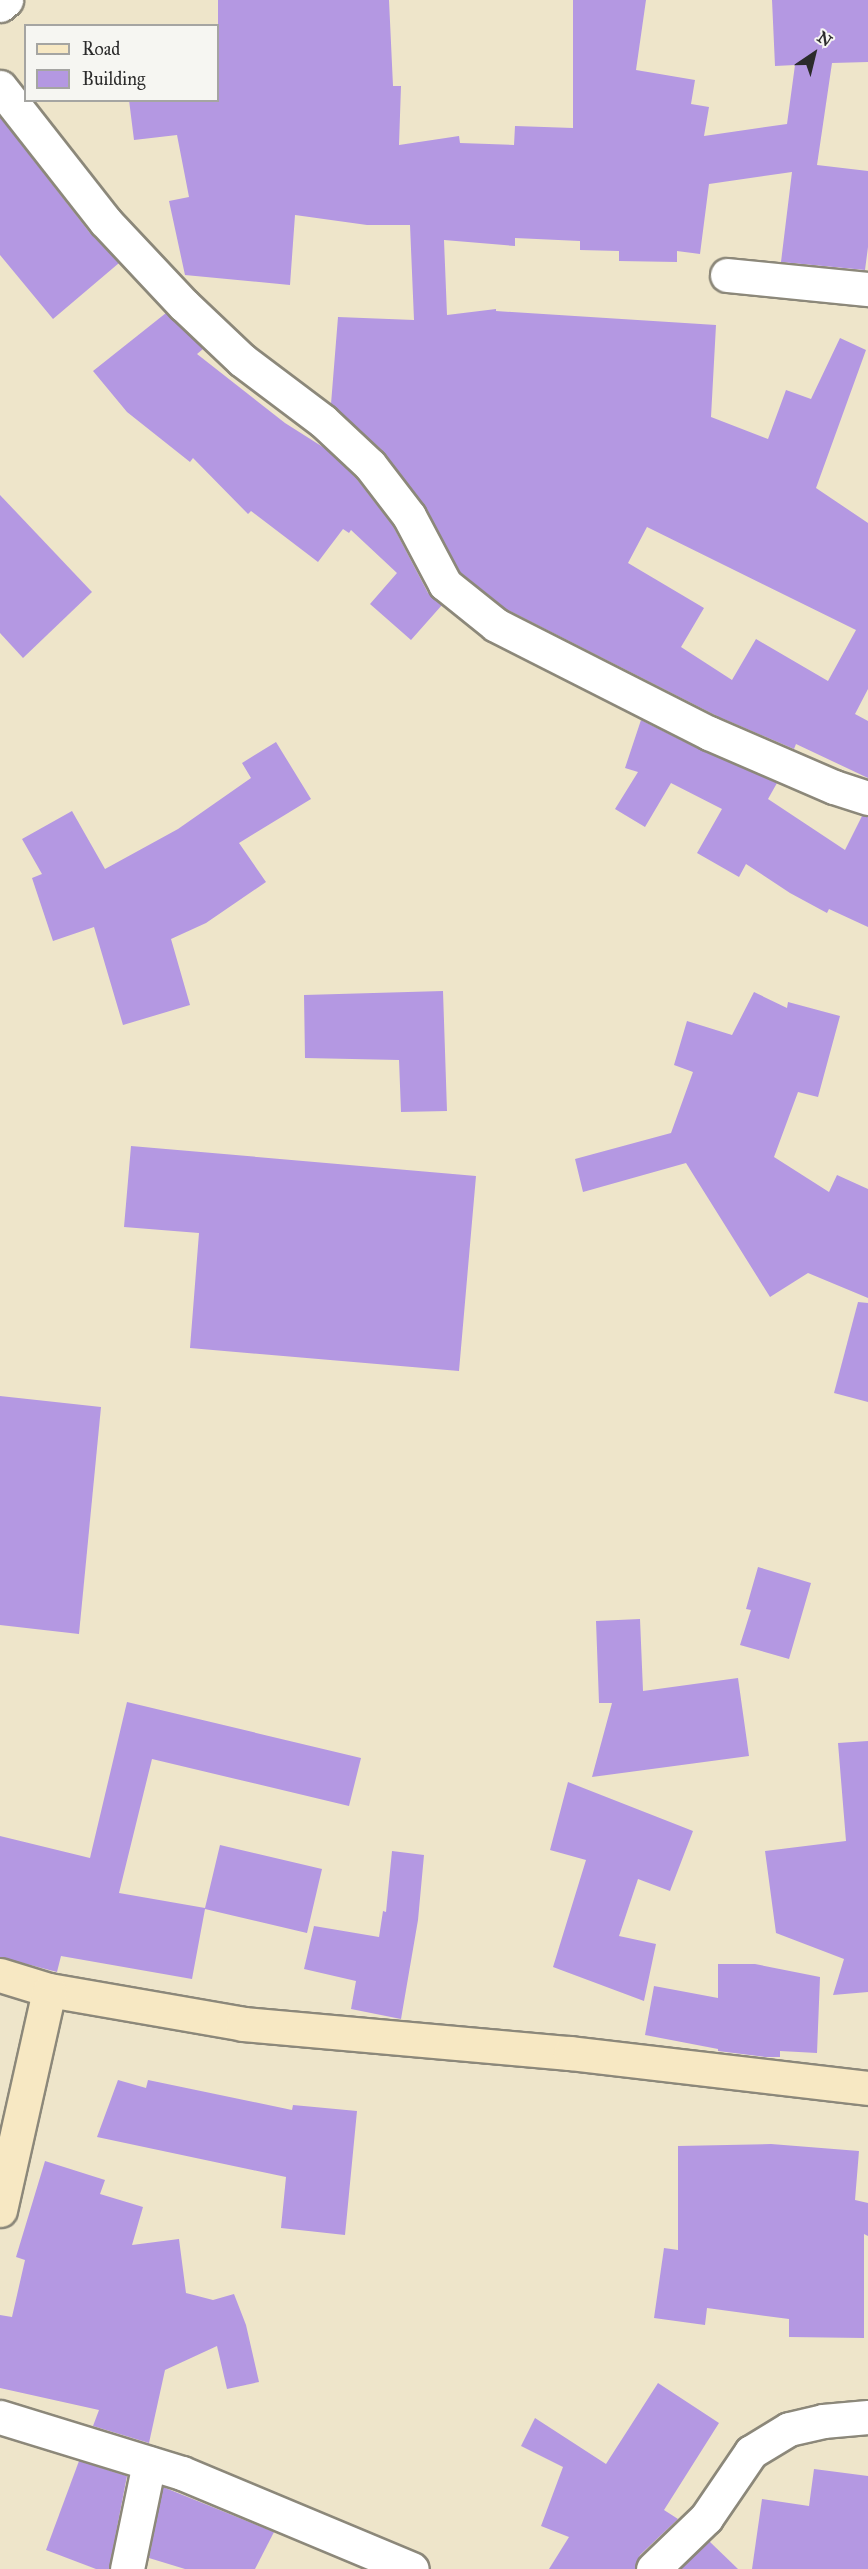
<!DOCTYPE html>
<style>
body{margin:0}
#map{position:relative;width:868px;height:2569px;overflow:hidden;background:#eee5ca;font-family:"IM FELL Great Primer",serif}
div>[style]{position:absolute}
.building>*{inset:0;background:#b498e2}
.roads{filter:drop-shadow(2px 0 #8c887a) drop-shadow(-2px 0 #8c887a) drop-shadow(0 2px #8c887a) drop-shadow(0 -2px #8c887a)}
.street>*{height:33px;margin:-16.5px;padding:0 16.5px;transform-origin:16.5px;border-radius:16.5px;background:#fff}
.secondary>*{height:33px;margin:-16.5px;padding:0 16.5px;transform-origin:16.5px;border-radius:16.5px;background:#f7e8c3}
span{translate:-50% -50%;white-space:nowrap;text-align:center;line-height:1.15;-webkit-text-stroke:4.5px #f6f6f2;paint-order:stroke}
.legend{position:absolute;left:24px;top:24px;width:195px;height:78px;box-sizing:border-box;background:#f6f6f2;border:2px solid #a5a5a2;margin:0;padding:8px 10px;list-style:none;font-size:18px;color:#2b2b2b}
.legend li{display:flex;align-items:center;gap:12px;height:30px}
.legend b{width:30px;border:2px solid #a5a5a2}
.north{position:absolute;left:784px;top:24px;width:60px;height:60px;-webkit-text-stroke:4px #f6f6f2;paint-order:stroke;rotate:35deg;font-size:16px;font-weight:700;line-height:24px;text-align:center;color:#2b2b2b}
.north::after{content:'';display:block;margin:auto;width:21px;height:27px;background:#2b2b2b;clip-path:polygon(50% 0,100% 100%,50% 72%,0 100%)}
</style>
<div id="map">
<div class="building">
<div style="clip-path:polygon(evenodd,218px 0,389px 0,393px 86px,401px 86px,399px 145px,459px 136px,460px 143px,514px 145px,515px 126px,573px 128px,573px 0,646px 0,636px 70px,695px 80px,691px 104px,709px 107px,704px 136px,787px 124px,795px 65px,775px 66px,772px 0,868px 0,868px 62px,832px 63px,817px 165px,868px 171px,868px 247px,865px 270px,781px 262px,792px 172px,709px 184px,700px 254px,677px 251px,677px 262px,619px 261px,619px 251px,580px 250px,580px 241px,515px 238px,515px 246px,444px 240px,447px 315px,496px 309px,496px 311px,716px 325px,711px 417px,768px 439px,786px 390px,811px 399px,840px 338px,866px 350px,816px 488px,868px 523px,868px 689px,855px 714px,868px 721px,868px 778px,796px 744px,794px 749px,717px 716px,506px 609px,460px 572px,424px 505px,383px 451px,331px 404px,338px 317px,414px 320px,410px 225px,367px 225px,295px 215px,290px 285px,185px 275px,169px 201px,189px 197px,177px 135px,134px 140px,129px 100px,218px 100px,218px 0,647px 527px,856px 630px,828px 681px,756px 639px,732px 680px,681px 647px,704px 608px,628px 563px,647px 527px)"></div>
<div style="clip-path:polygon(0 117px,90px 233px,119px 263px,53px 319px,0 255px)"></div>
<div style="clip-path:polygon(166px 313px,203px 349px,197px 354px,285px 423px,326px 449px,356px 478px,393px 526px,428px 593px,442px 605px,411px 640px,370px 604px,397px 573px,351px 530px,349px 533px,343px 529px,318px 562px,251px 511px,248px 514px,193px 458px,190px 462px,127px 412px,93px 371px)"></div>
<div style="clip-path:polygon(0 495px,92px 592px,23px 658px,0 633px)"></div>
<div style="clip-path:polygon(641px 720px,701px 750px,777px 783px,768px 799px,845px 850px,862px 816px,868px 816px,868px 927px,829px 909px,827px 913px,790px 893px,746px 864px,739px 877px,697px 853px,722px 809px,671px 783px,645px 827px,615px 809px,638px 772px,625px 768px)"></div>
<div style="clip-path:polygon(276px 742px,311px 799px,239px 843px,266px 882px,206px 923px,171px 939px,190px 1005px,123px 1025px,94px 927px,53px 941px,32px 878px,42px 874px,22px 839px,72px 811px,105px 869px,178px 829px,251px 778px,242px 763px)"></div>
<div style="clip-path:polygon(443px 991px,447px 1111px,401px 1112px,399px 1060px,305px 1058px,304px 995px)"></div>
<div style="clip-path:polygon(754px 992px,787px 1008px,788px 1002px,840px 1016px,818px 1097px,798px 1092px,774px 1157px,829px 1192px,837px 1175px,868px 1189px,868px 1298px,808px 1273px,770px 1297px,686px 1163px,583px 1192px,575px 1159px,671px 1133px,693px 1072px,674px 1065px,687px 1021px,732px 1035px)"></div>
<div style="clip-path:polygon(131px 1146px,476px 1176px,459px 1371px,190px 1348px,199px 1233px,124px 1227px)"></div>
<div style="clip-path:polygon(858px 1302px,868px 1303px,868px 1402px,834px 1393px)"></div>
<div style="clip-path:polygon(0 1396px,101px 1407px,79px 1634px,0 1625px)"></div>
<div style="clip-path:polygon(758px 1567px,811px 1583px,789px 1659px,740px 1645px,751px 1610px,746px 1609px)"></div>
<div style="clip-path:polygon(640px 1619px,643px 1691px,738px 1678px,749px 1756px,592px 1777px,612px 1703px,599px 1703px,596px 1621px)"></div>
<div style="clip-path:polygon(127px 1702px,361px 1758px,349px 1806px,152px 1759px,119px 1893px,205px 1908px,220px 1845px,322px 1869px,307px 1933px,205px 1909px,192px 1979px,61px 1956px,57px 1972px,0 1957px,0 1836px,90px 1858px)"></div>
<div style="clip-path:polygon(868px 1741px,868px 1992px,833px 1995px,844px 1959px,776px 1933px,765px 1851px,846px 1841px,838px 1743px)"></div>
<div style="clip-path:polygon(568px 1782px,693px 1831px,670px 1891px,638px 1879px,619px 1936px,656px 1944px,644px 2001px,553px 1967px,586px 1860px,550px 1850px)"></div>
<div style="clip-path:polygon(392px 1851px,424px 1855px,418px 1920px,401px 2019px,351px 2009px,356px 1981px,304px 1969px,314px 1926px,379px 1937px,383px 1911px,386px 1912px)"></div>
<div style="clip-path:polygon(718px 1964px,755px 1964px,820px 1977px,817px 2053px,780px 2051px,780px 2057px,765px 2057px,718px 2051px,718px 2049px,645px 2035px,654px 1986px,718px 1998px)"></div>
<div style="clip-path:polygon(118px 2080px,146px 2088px,148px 2080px,292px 2110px,293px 2105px,357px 2111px,345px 2235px,281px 2228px,286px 2177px,97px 2137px)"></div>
<div style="clip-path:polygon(771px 2144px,859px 2151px,855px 2200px,868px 2203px,868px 2236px,864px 2234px,864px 2338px,789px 2337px,789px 2319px,707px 2308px,705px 2325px,654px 2318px,664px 2248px,678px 2250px,678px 2146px)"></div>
<div style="clip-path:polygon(45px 2161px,105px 2180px,100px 2194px,143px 2207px,132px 2245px,179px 2239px,186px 2293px,213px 2300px,234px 2294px,246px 2325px,259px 2382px,227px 2389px,217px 2346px,165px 2370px,149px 2443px,93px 2426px,99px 2410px,0 2388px,0 2315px,12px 2317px,25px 2260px,16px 2257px)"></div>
<div style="clip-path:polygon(658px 2383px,719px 2423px,664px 2510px,678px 2519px,640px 2555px,635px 2569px,549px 2569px,569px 2537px,541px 2526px,563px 2467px,521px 2446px,535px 2418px,606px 2464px)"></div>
<div style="clip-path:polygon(79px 2461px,127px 2476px,109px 2569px,96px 2569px,46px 2550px)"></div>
<div style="clip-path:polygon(814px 2469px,868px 2476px,868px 2569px,752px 2569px,762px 2499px,809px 2506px)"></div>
<div style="clip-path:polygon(163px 2487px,274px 2532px,255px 2569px,185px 2569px,149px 2558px)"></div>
<div style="clip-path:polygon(709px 2541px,738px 2569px,680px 2569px)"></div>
</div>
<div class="roads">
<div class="street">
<div style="left:0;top:5px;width:8px;rotate:-40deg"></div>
<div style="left:0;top:87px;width:170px;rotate:51.9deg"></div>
<div style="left:105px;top:221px;width:115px;rotate:46.8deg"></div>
<div style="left:184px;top:305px;width:80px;rotate:43.5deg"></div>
<div style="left:242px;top:360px;width:101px;rotate:37deg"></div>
<div style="left:323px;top:421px;width:64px;rotate:43.1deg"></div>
<div style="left:370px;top:465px;width:64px;rotate:52.6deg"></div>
<div style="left:409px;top:516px;width:77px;rotate:62.1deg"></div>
<div style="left:445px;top:584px;width:65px;rotate:38.8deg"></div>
<div style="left:496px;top:625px;width:239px;rotate:26.9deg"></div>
<div style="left:709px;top:733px;width:136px;rotate:23.4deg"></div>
<div style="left:834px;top:787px;width:36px;rotate:18deg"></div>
<div style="left:727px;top:275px;width:142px;rotate:5.7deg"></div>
<div style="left:0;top:2417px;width:190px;rotate:17.1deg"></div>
<div style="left:182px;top:2473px;width:249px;rotate:22.7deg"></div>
<div style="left:127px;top:2569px;width:108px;rotate:-78.3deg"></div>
<div style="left:653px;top:2569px;width:74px;rotate:-43.9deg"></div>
<div style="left:706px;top:2518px;width:80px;rotate:-55.7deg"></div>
<div style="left:751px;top:2452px;width:44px;rotate:-31.2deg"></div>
<div style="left:789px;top:2429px;width:35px;rotate:-13deg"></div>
<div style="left:823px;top:2421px;width:45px;rotate:-5.1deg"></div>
</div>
<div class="secondary">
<div style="left:0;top:1975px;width:51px;rotate:17deg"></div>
<div style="left:49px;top:1990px;width:197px;rotate:9.9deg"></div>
<div style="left:243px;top:2024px;width:328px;rotate:5.1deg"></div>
<div style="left:570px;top:2053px;width:300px;rotate:6.7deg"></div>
<div style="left:0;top:2210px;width:225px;rotate:-77.4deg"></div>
</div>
</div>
<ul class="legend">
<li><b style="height:8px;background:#f7e8c3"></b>Road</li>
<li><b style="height:16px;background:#b498e2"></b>Building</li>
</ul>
<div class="north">N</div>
</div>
